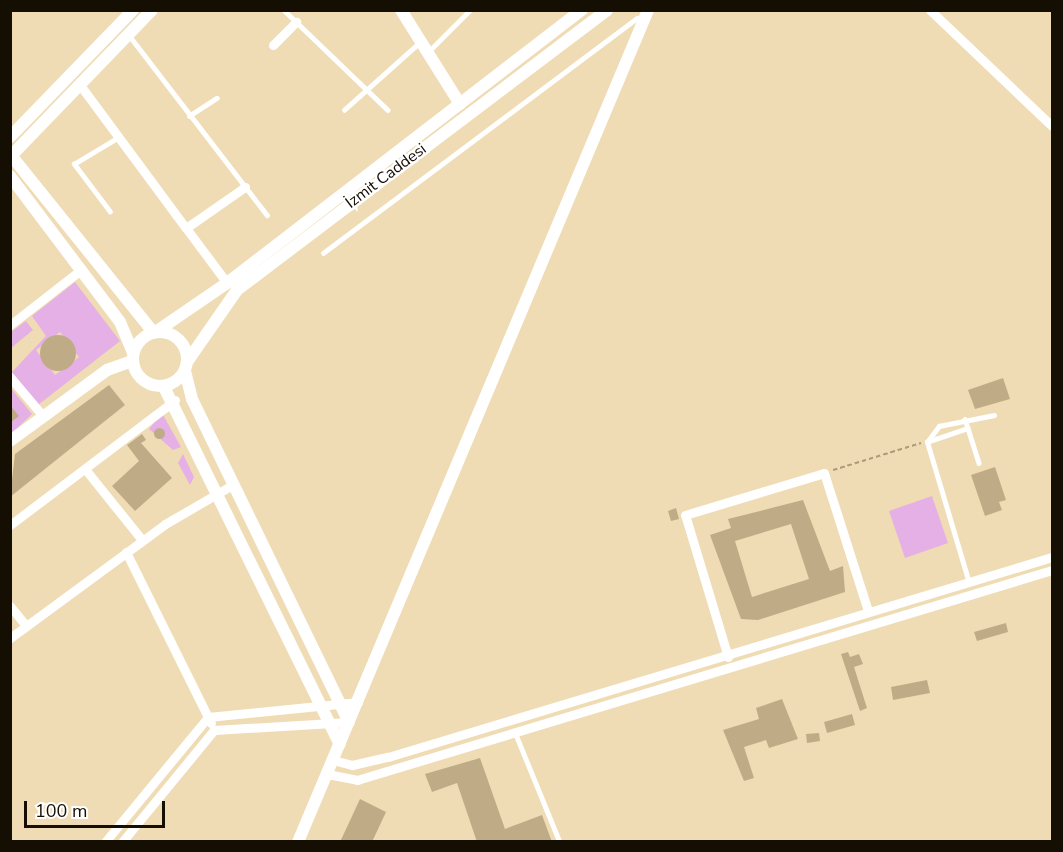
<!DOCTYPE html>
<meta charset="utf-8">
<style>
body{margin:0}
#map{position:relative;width:1063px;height:852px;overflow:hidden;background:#efdcb4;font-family:"Nunito Sans",sans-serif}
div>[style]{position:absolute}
.green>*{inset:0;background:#e4b0e5}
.building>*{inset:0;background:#bfac86}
.round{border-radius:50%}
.path>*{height:1.5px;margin-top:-0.75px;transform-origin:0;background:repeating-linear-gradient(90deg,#ab9c7c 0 4.5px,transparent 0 7.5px)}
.lane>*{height:4.5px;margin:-2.25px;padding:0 2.25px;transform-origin:2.25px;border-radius:2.25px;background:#fff}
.street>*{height:9px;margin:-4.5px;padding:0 4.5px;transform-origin:4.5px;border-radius:4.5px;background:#fff}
.secondary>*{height:12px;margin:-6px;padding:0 6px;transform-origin:6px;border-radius:6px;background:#fff}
.secondary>.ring{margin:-6px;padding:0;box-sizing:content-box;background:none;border:12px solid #fff;border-radius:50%}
span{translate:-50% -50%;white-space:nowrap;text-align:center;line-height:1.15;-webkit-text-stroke:5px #fff;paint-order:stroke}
.street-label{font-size:16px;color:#150e02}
.frame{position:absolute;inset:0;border:12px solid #150e02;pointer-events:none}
.scale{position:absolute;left:24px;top:801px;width:141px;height:27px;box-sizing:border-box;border:3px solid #150e02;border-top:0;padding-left:8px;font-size:18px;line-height:21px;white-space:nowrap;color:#150e02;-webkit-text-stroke:4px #fff;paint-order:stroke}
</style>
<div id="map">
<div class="green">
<div style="clip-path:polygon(evenodd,75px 282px,120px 341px,38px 405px,12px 372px,46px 336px,32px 316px,75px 282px,60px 332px,79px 357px,55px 375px,36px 350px,60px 332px)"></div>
<div style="clip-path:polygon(26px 321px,33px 330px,11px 348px,11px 332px)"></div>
<div style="clip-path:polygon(10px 387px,32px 414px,11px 434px,10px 434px)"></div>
<div style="clip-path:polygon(162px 413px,181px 447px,173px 450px,149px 429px)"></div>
<div style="clip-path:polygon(183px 454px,194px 477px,190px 485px,178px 463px)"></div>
<div style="clip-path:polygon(932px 496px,948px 543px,905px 558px,889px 511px)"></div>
</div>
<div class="building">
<div class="round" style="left:40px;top:335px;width:36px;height:36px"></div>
<div style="clip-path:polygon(1003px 378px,1010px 399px,975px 409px,968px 390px)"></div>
<div style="clip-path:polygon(109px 385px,125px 405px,10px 497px,15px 454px)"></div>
<div style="clip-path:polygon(10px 405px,19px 416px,10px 423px)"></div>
<div class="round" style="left:153.5px;top:427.5px;width:11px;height:11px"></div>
<div style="clip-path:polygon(142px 434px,146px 440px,141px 443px,172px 478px,135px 511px,112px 486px,139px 461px,127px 445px)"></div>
<div style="clip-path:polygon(995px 467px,1006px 500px,999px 502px,1002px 510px,985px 516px,971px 475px)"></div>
<div style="clip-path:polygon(evenodd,803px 500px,830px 571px,843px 566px,845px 592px,758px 620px,741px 619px,710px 535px,731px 528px,728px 519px,803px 500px,791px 524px,809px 579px,752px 597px,735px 541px,791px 524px)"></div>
<div style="clip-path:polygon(676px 508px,679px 519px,671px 521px,668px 511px)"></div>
<div style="clip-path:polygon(1006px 623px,1008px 632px,977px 641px,974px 632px)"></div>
<div style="clip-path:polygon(848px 652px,850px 657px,859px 654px,863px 664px,854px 667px,867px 708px,860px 711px,841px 654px)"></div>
<div style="clip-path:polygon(927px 680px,930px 693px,893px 700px,891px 687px)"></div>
<div style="clip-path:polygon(782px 699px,798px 739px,769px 748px,766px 740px,744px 747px,754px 778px,744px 781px,723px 730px,759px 719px,756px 708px)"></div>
<div style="clip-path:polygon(852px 714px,855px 725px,827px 733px,824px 722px)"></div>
<div style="clip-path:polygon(819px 733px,820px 741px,807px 743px,806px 734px)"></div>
<div style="clip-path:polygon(480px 758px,505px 829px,542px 815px,552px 842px,477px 842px,457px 783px,432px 792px,425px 774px)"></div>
<div style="clip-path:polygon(360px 799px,386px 812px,372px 842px,340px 842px)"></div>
</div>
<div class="path">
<div style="left:833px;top:470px;width:92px;rotate:-17.1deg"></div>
</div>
<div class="lane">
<div style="left:284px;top:10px;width:144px;rotate:43.9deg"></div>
<div style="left:129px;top:35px;width:227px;rotate:52.5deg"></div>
<div style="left:429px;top:51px;width:58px;rotate:-45deg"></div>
<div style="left:344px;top:110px;width:102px;rotate:-41.8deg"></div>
<div style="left:189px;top:116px;width:33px;rotate:-33deg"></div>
<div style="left:110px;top:212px;width:60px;rotate:-126.9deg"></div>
<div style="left:74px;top:164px;width:52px;rotate:-31deg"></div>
<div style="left:323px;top:253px;width:392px;rotate:-36.8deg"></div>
<div style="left:965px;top:419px;width:46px;rotate:72.3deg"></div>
<div style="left:927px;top:442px;width:43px;rotate:-18.9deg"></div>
<div style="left:969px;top:583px;width:147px;rotate:-106.6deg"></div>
<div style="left:927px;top:442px;width:20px;rotate:-53deg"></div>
<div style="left:939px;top:426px;width:56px;rotate:-11.3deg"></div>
<div style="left:515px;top:732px;width:119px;rotate:67.8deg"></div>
</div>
<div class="street">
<div style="left:930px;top:10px;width:168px;rotate:43.6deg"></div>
<div style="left:273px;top:45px;width:33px;rotate:-45deg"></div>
<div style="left:80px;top:85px;width:178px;rotate:53.5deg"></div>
<div style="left:227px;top:283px;width:69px;rotate:-126.7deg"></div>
<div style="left:186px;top:228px;width:72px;rotate:-34.8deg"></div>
<div style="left:10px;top:325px;width:91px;rotate:-37.9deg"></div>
<div style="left:10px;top:377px;width:51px;rotate:49.8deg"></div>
<div style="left:85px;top:469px;width:91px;rotate:51.2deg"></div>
<div style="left:10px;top:525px;width:207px;rotate:-37.1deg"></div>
<div style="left:126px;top:552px;width:191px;rotate:63.6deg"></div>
<div style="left:10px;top:606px;width:26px;rotate:51deg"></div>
<div style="left:10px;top:638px;width:192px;rotate:-36.3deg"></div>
<div style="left:165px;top:524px;width:80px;rotate:-30.1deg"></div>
<div style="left:728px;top:657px;width:148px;rotate:-106.8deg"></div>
<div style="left:685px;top:515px;width:145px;rotate:-16.8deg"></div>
<div style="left:824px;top:473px;width:145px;rotate:72.3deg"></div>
<div style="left:333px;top:760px;width:20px;rotate:15deg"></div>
<div style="left:352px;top:765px;width:37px;rotate:-13deg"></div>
<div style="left:388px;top:757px;width:693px;rotate:-16.76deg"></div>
<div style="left:327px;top:774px;width:31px;rotate:11deg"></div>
<div style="left:357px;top:780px;width:726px;rotate:-16.81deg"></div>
<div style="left:105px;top:842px;width:162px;rotate:-50.5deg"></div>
<div style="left:208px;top:717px;width:151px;rotate:-5.7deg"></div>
<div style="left:122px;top:842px;width:145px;rotate:-50.6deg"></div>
<div style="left:214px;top:730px;width:135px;rotate:-3.4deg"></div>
</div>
<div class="secondary">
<div style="left:401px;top:10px;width:111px;rotate:57.9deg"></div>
<div style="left:10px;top:137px;width:177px;rotate:-45.9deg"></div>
<div style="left:10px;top:154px;width:228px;rotate:51.2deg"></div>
<div style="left:10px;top:157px;width:204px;rotate:-46deg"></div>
<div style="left:10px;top:176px;width:183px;rotate:53deg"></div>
<div style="left:120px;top:322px;width:33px;rotate:67deg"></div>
<div style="left:157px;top:331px;width:85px;rotate:-34.4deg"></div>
<div style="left:227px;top:283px;width:448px;rotate:-37.6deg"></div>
<div class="ring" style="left:133px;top:332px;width:42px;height:42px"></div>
<div style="left:187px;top:362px;width:88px;rotate:-55.2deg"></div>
<div style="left:237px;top:290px;width:464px;rotate:-37.1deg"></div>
<div style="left:185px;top:371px;width:29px;rotate:76deg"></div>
<div style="left:192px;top:399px;width:359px;rotate:64.1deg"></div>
<div style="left:164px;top:387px;width:398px;rotate:63.8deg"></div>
<div style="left:10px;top:441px;width:120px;rotate:-36.2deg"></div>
<div style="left:107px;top:370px;width:27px;rotate:-20deg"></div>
<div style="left:298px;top:842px;width:903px;rotate:-67.18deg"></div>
</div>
<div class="street-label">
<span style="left:386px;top:176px;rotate:-37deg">İzmit Caddesi</span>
</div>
<div class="frame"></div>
<div class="scale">100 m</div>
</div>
